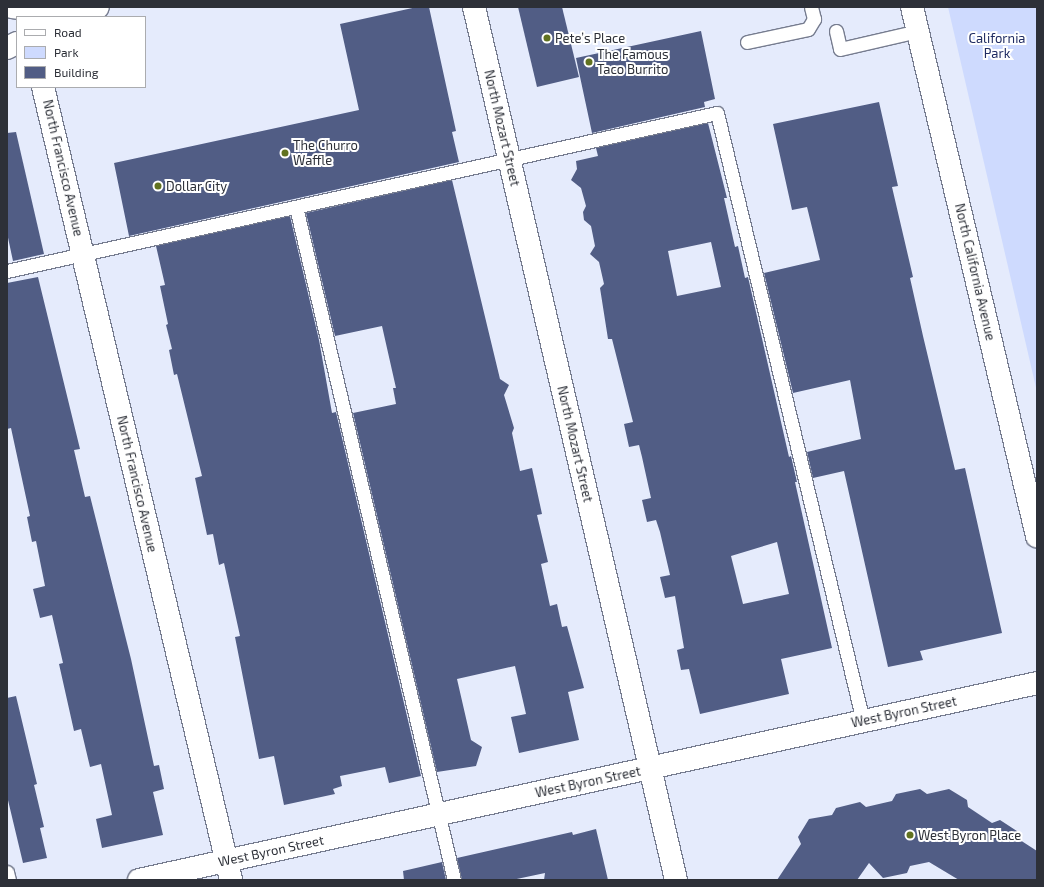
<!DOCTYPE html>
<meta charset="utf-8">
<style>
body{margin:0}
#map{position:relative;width:1044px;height:887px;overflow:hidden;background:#e5ebfc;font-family:"Exo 2",sans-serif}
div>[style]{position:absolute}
.green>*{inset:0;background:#cedafe}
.building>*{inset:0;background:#515d85}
.roads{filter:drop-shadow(1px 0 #767c8f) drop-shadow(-1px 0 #767c8f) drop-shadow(0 1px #767c8f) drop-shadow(0 -1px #767c8f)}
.service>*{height:13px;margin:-6.5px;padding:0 6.5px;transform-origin:6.5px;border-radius:6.5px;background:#fff}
.minor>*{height:22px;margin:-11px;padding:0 11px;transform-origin:11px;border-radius:11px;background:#fff}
.tertiary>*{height:22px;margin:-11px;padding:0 11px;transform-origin:11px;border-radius:11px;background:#fff}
.primary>*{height:22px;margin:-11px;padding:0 11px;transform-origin:11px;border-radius:11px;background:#fff}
.dots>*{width:11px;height:11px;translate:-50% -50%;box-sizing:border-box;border:2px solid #fff;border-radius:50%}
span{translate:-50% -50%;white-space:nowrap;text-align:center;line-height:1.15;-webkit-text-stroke:4px #fff;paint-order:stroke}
.poi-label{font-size:13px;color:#2d3038}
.left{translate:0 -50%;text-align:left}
.park-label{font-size:13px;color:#202c62}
.street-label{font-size:13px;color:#2d3038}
.frame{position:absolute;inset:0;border:8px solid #2d3038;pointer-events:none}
.legend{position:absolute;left:16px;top:16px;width:130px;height:72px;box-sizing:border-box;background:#fff;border:1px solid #abacaf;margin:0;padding:5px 7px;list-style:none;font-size:12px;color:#2d3038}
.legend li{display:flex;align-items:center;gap:8px;height:20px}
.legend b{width:20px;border:1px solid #abacaf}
</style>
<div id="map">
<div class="green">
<div style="clip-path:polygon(948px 7px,1037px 7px,1037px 392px)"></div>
</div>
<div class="building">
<div style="clip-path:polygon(417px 7px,429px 7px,456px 131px,452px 132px,459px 162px,129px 236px,114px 163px,359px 110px,340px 24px)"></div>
<div style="clip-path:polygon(518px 7px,562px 7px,579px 77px,537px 87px)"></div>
<div style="clip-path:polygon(701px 31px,715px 99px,704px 102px,705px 107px,592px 133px,576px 58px)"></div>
<div style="clip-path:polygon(879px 102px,898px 186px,892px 187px,913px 277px,910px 278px,923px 336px,955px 470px,965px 468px,1002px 633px,920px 651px,923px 660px,888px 667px,844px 471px,813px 478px,807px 452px,861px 439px,850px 380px,793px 393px,764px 273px,820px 260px,807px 207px,792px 210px,773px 124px)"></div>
<div style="clip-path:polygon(evenodd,708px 123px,727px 198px,724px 198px,735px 247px,738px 246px,745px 278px,748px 277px,789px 457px,791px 456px,797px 482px,795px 482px,832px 648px,781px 659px,789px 694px,700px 714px,689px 669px,681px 670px,677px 650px,684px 648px,675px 596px,665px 598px,660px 577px,670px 575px,660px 532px,656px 520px,647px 522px,642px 500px,651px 498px,642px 457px,639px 445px,629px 447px,624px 424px,633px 422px,612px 339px,608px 339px,600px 288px,604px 284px,599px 262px,590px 254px,595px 246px,591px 226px,584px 220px,583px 212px,586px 206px,581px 188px,571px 180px,577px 169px,576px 161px,598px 156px,596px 148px,708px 123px,711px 242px,721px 287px,677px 296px,668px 251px,711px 242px,708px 123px,777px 542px,789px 594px,743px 604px,731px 556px,777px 542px)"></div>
<div style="clip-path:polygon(16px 132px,44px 254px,13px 261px,7px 233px,7px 133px)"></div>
<div style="clip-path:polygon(452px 180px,500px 379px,509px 385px,504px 395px,514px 428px,512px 433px,520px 471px,532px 468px,542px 514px,537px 515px,548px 562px,541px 564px,550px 606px,557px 604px,562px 627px,567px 626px,584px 688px,568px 692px,579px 740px,519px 753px,511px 717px,526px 714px,515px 666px,457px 679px,471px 740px,482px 747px,476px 766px,437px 772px,353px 413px,396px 404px,393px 388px,396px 388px,382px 326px,335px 336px,306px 213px)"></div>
<div style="clip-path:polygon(290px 216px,319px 340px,332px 413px,336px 412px,421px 776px,389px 783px,385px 767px,340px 776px,342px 786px,333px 789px,335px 794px,284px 805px,274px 756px,259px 759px,235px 637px,240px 636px,224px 563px,219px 565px,213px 534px,207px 535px,195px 478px,202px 476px,177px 374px,174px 375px,169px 350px,172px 349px,166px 325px,168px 324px,160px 286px,165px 285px,156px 246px)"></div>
<div style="clip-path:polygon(38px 277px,80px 449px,74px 450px,85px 497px,90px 496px,131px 659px,154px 766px,159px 765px,164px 789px,153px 792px,163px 835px,102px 848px,96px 819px,112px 815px,101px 764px,90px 767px,81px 729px,74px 731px,59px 664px,63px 663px,52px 615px,40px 618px,33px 589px,45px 586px,36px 541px,32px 542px,27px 517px,30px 516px,11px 428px,7px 429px,7px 283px)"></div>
<div style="clip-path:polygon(16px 696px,37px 784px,34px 785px,44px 827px,40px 828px,47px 858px,23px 863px,7px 796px,7px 698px)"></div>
<div style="clip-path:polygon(920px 789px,927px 794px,949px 789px,967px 800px,968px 807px,992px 823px,1000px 820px,1020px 833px,1020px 840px,1037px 851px,1037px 880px,959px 880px,929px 862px,910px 866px,907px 873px,883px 878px,869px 863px,857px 880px,777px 880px,801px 844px,798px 837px,809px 819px,832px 815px,836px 808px,860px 802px,866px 807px,892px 801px,896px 794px)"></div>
<div style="clip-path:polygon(596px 829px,608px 880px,544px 880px,545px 873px,512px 880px,462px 880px,457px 858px,572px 832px,573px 835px)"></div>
<div style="clip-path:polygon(442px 862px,446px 880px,404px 880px,403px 871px)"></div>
</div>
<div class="roads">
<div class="service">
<div style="left:836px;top:31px;width:18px;rotate:77deg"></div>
<div style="left:840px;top:49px;width:80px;rotate:-13deg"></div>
<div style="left:747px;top:42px;width:62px;rotate:-12deg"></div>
<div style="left:808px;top:29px;width:12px;rotate:-59deg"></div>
<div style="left:814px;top:19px;width:12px;rotate:-104deg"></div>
<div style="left:296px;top:207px;width:691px;rotate:76.79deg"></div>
<div style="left:7px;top:271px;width:727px;rotate:-12.55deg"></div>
<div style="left:717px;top:113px;width:625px;rotate:76.5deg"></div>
<div style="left:7px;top:872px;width:8px;rotate:76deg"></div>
</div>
<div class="minor">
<div style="left:474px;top:7px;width:896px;rotate:76.97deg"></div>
<div style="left:43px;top:87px;width:815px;rotate:76.66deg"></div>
<div style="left:139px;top:880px;width:919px;rotate:-12.37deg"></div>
</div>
<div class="tertiary">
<div style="left:912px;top:7px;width:544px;rotate:76.71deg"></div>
</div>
<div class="primary">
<div style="left:12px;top:7px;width:58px;rotate:6.9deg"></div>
<div style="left:64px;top:17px;width:35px;rotate:-16deg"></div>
<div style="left:7px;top:48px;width:11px;rotate:-27deg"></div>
</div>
</div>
<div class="dots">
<div style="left:547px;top:38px;background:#617220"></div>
<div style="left:589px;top:62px;background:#617220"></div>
<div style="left:285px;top:153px;background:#617220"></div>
<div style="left:158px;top:186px;background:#617220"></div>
<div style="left:910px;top:835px;background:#617220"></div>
</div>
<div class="poi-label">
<span class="left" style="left:555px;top:38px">Pete’s Place</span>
<span class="left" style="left:597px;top:62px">The Famous<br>Taco Burrito</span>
<span class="left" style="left:293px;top:153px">The Churro<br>Waffle</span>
<span class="left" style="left:166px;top:186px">Dollar City</span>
<span class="left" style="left:918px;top:835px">West Byron Place</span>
</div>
<div class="park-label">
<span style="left:997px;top:46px">California<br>Park</span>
</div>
<div class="street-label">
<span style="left:502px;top:128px;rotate:77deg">North Mozart Street</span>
<span style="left:63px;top:168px;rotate:77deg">North Francisco Avenue</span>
<span style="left:975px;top:272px;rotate:77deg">North California Avenue</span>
<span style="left:575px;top:444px;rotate:77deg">North Mozart Street</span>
<span style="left:137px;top:484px;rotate:77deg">North Francisco Avenue</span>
<span style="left:904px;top:712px;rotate:-12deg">West Byron Street</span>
<span style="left:588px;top:782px;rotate:-12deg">West Byron Street</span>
<span style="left:271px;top:851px;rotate:-12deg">West Byron Street</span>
</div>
<div class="frame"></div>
<ul class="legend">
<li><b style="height:5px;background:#fff"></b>Road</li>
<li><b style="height:11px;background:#cedafe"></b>Park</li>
<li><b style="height:11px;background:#515d85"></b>Building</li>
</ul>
</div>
